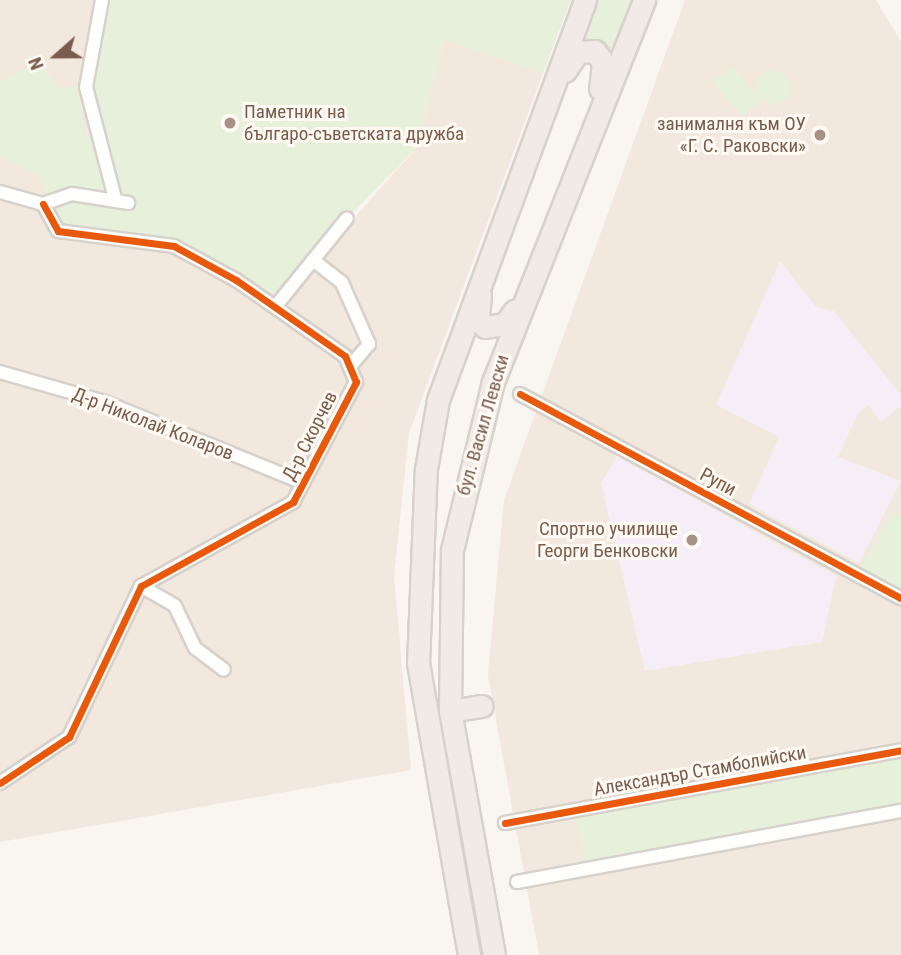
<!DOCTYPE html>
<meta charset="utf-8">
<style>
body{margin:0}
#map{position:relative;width:901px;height:955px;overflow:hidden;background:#f9f5f0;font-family:"Roboto Condensed",sans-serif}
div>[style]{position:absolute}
.residential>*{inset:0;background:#f2e8de}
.education>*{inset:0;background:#f6eef6}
.green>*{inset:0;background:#e7f0db}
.round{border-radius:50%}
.roads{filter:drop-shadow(2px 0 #d7d1cb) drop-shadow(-2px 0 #d7d1cb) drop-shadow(0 2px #d7d1cb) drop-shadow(0 -2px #d7d1cb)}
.street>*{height:12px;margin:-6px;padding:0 6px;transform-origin:6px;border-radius:6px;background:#fefefd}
.highway>*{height:21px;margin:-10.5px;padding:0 10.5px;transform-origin:10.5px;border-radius:10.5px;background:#f2eae7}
.cycleway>*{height:7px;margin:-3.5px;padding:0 3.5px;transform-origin:3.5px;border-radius:3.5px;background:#e8590c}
.dots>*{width:19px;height:19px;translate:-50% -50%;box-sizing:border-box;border:4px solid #fffaf3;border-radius:50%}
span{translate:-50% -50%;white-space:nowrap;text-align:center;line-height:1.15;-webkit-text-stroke:6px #fffaf3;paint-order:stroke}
.poi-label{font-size:19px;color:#7a5c4d}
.left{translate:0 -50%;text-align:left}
.right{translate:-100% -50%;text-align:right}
.street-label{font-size:19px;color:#7a5c4d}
.north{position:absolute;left:21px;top:21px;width:70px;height:70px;-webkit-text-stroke:5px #fffaf3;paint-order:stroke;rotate:249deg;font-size:19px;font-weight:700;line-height:28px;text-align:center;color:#7a5c4d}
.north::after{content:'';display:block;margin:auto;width:24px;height:32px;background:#7a5c4d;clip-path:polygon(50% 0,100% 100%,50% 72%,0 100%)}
</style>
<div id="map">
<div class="residential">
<div style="clip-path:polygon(0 0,111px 0,100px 25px,86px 144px,48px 179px,57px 222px,175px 242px,283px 298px,417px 147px,444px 39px,543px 73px,409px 433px,394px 576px,411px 770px,0 842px)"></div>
<div style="clip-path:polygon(685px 0,876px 0,901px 42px,901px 955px,539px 955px,488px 676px,504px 500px)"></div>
</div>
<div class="education">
<div style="clip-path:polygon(780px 261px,816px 307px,834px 311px,901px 395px,901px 406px,881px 422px,868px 405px,858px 413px,838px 457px,901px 481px,859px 563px,749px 504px,779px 437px,716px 405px)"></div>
<div style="clip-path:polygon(617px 456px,836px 576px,822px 642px,645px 671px,601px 483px)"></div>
</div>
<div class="green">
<div style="clip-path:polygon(111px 0,571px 0,543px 73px,444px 40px,417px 147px,340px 226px,283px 298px,175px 242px,57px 222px,39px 176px,0 155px,0 82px,42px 59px,57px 89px,78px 86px,86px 144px,100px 25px)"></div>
<div style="clip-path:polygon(591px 0,633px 0,609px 61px,578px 45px)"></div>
<div style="clip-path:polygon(733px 66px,760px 101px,741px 116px,713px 82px)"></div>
<div class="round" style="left:756px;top:70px;width:34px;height:34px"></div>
<div style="clip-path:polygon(891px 513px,901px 517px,901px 598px,857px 574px)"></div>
<div style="clip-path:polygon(901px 754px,901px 807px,585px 866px,575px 813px)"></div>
</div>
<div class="roads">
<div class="street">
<div style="left:102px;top:0;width:88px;rotate:100.4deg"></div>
<div style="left:86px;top:87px;width:115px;rotate:75.4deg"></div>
<div style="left:0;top:192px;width:45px;rotate:15.6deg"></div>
<div style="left:43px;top:204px;width:31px;rotate:-19deg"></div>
<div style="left:72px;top:194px;width:57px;rotate:9.1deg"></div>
<div style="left:313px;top:260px;width:37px;rotate:38deg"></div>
<div style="left:342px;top:283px;width:67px;rotate:66.1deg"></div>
<div style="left:369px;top:344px;width:26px;rotate:130deg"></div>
<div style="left:275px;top:307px;width:114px;rotate:-51deg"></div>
<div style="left:0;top:372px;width:109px;rotate:15.9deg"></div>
<div style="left:105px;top:402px;width:214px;rotate:22.2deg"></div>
<div style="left:520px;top:394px;width:432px;rotate:28.2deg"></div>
<div style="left:141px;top:586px;width:39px;rotate:30deg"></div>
<div style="left:175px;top:606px;width:47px;rotate:64.5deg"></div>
<div style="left:195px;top:648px;width:36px;rotate:37deg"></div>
<div style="left:0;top:783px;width:83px;rotate:-33.7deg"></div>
<div style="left:69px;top:737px;width:167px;rotate:-64.5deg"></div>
<div style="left:141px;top:586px;width:174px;rotate:-28.9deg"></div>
<div style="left:293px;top:502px;width:136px;rotate:-62.3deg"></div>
<div style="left:356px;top:382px;width:28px;rotate:-113deg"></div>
<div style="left:345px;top:356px;width:133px;rotate:-145.1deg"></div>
<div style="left:236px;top:280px;width:71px;rotate:-151.3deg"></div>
<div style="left:174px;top:246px;width:117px;rotate:-172.6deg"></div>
<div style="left:58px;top:231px;width:31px;rotate:-119deg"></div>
<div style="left:505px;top:823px;width:403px;rotate:-10.4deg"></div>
<div style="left:517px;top:882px;width:391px;rotate:-10.5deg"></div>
</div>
<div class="highway">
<div style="left:565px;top:71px;width:23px;rotate:-56deg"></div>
<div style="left:578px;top:52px;width:17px;rotate:-3deg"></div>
<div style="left:595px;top:51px;width:14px;rotate:54deg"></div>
<div style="left:603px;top:62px;width:27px;rotate:96deg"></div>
<div style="left:480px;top:295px;width:23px;rotate:95deg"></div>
<div style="left:478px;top:318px;width:11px;rotate:52deg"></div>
<div style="left:485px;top:327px;width:20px;rotate:-9deg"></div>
<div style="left:505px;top:324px;width:17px;rotate:-54deg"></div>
<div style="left:450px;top:711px;width:32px;rotate:-9deg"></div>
<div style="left:469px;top:955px;width:295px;rotate:-99.9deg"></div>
<div style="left:418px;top:664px;width:195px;rotate:-87.7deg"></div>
<div style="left:426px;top:469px;width:70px;rotate:-80.1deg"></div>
<div style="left:438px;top:400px;width:426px;rotate:-69.8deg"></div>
<div style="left:494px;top:955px;width:248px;rotate:-100.2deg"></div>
<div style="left:450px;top:711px;width:161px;rotate:-89.3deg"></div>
<div style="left:452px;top:550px;width:173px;rotate:-76.3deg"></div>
<div style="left:493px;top:382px;width:411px;rotate:-68.4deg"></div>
</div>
</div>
<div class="cycleway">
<div style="left:520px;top:394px;width:432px;rotate:28.2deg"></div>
<div style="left:0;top:783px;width:83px;rotate:-33.7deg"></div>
<div style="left:69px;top:737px;width:167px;rotate:-64.5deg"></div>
<div style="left:141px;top:586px;width:174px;rotate:-28.9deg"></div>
<div style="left:293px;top:502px;width:136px;rotate:-62.3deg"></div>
<div style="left:356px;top:382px;width:28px;rotate:-113deg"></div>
<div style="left:345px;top:356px;width:133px;rotate:-145.1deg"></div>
<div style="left:236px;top:280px;width:71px;rotate:-151.3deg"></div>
<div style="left:174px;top:246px;width:117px;rotate:-172.6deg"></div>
<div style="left:58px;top:231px;width:31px;rotate:-119deg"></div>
<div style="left:505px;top:823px;width:403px;rotate:-10.4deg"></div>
</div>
<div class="dots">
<div style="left:230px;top:123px;background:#a69286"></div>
<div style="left:820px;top:135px;background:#a69286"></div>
<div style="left:692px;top:540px;background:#a69286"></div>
</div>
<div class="poi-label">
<span class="left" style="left:244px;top:123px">Паметник на<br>българо-съветската дружба</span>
<span class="right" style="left:806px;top:135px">занималня към ОУ<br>«Г. С. Раковски»</span>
<span class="right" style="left:678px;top:540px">Спортно училище<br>Георги Бенковски</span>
</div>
<div class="street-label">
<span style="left:153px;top:424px;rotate:21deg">Д-р Николай Коларов</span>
<span style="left:483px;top:425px;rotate:-74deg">бул. Васил Левски</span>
<span style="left:310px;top:436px;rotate:-63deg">Д-р Скорчев</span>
<span style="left:718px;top:482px;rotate:28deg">Рупи</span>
<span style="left:700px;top:771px;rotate:-10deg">Александър Стамболийски</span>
</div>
<div class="north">N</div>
</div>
